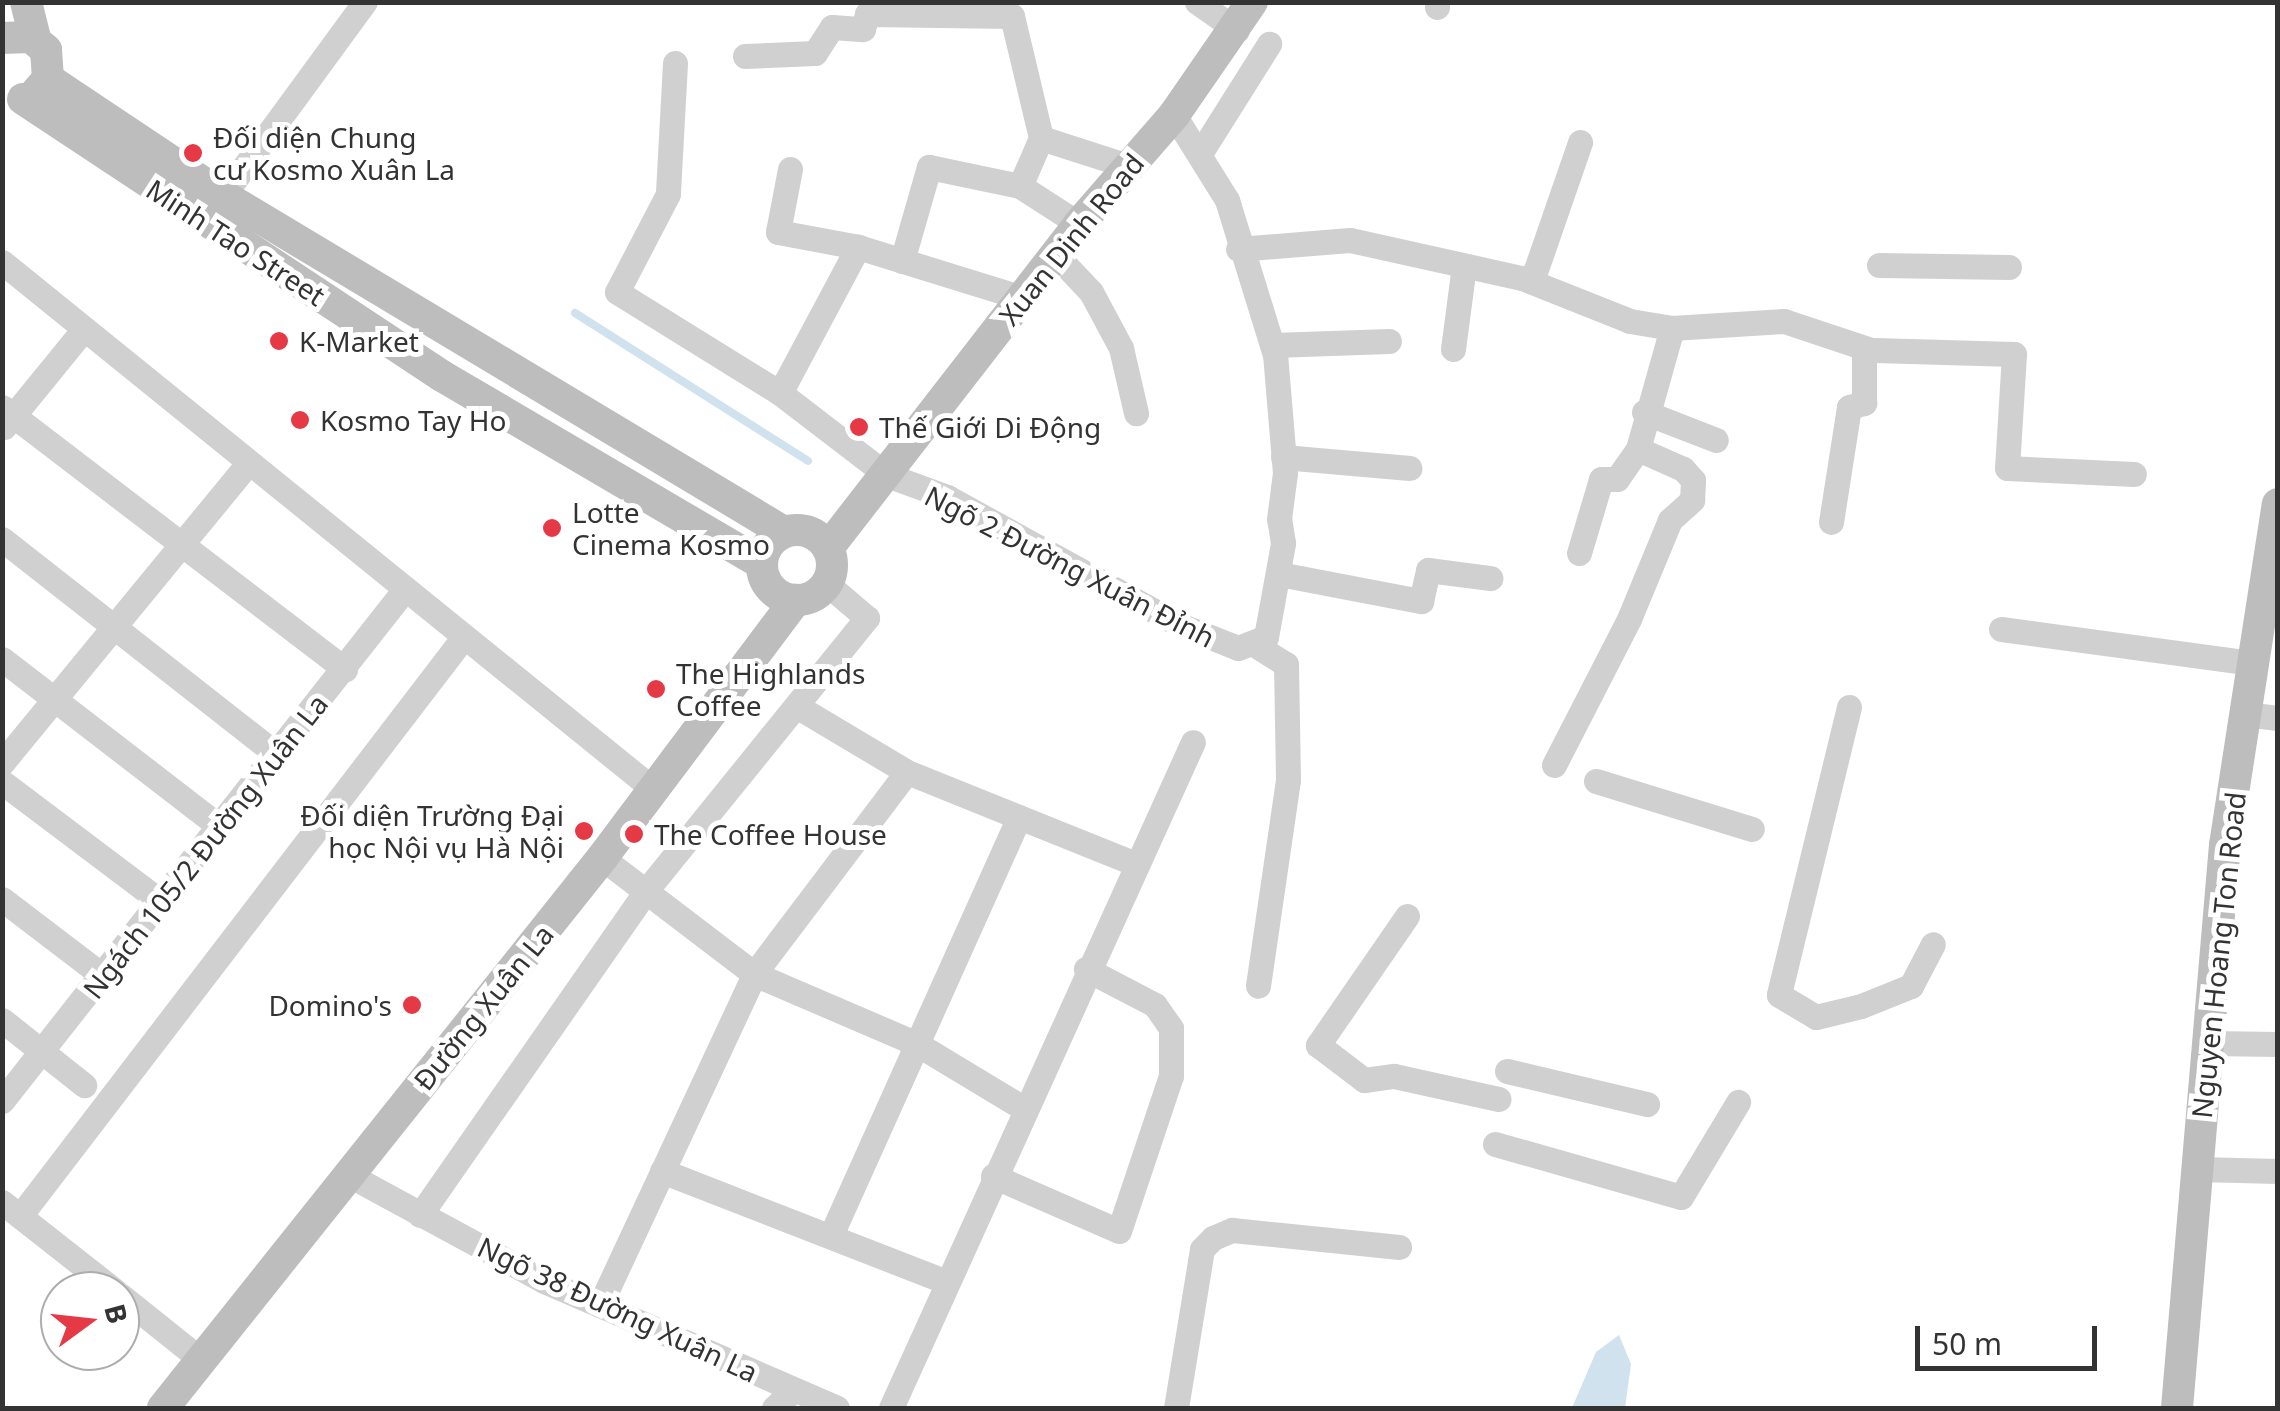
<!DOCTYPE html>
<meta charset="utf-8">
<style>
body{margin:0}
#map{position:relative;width:2280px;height:1411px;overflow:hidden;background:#fff;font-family:"Noto Sans",sans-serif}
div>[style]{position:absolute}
.water>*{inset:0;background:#cfe2ee}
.stream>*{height:8px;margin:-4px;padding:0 4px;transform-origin:4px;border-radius:4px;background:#cfe2ee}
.street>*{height:25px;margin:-12.5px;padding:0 12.5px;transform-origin:12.5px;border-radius:12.5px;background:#d0d0d0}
.secondary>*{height:32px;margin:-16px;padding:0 16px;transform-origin:16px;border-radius:16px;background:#bdbdbd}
.secondary>.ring{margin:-16px;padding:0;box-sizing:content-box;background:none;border:32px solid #bdbdbd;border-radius:50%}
.dots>*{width:28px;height:28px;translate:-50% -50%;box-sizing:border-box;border:5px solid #fff;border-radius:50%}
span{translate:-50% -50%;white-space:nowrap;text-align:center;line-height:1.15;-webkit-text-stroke:10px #fff;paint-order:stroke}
.poi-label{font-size:28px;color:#333}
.left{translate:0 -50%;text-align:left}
.right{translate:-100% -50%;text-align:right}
.street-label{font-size:28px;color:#333}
.frame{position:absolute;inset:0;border:5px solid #333;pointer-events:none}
.north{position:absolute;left:40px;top:1271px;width:100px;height:100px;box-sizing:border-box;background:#fff;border:2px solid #adadad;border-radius:50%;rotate:75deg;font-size:28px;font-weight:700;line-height:40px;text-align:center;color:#333}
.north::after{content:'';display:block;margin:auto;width:35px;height:45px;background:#e63946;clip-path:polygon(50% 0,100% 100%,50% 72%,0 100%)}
.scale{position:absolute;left:1915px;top:1326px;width:182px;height:45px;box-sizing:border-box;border:5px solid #333;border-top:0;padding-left:12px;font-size:30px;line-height:35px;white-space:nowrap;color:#333;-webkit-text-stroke:8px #fff;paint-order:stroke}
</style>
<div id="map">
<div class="water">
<div style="clip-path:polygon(1619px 1335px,1631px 1364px,1625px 1408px,1572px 1408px,1596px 1352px)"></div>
</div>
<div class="stream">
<div style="left:575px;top:313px;width:276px;rotate:32.4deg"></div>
</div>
<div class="street">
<div style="left:1197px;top:2px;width:49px;rotate:35deg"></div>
<div style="left:1437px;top:7px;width:5px;rotate:-90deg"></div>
<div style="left:745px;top:56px;width:70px;rotate:-2.5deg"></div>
<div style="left:815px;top:53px;width:31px;rotate:-57deg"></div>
<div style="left:832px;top:27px;width:31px;rotate:4deg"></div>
<div style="left:863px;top:29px;width:16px;rotate:-75deg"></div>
<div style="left:867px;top:14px;width:145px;rotate:0.8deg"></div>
<div style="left:1012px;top:16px;width:125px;rotate:76.6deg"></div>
<div style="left:1041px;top:138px;width:52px;rotate:113.6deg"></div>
<div style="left:675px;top:63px;width:131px;rotate:93.1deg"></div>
<div style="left:668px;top:194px;width:110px;rotate:117.5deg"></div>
<div style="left:617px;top:292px;width:192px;rotate:31.8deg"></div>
<div style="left:780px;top:393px;width:135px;rotate:37.5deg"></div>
<div style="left:887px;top:475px;width:64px;rotate:20.1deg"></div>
<div style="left:947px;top:497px;width:266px;rotate:28.8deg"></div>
<div style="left:1180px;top:625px;width:62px;rotate:21.6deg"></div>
<div style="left:1238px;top:648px;width:30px;rotate:-21deg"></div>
<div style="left:1266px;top:637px;width:96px;rotate:-79.7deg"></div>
<div style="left:1283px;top:543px;width:24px;rotate:-99deg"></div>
<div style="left:1279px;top:519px;width:46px;rotate:-82.6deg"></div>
<div style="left:1285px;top:473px;width:118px;rotate:-94.8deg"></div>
<div style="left:1275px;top:355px;width:162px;rotate:-107.2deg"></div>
<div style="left:1227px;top:200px;width:100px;rotate:-121.9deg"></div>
<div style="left:1041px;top:138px;width:91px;rotate:17.8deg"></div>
<div style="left:1201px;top:152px;width:128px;rotate:-57.8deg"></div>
<div style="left:790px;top:169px;width:64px;rotate:100.8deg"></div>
<div style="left:778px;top:232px;width:81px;rotate:10.6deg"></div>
<div style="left:858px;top:247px;width:173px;rotate:17.2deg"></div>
<div style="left:214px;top:208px;width:255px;rotate:-53.8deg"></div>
<div style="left:1238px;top:249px;width:112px;rotate:-4.6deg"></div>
<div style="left:1350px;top:240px;width:176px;rotate:12.5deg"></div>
<div style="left:1522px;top:278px;width:116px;rotate:21.7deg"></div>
<div style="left:1630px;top:321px;width:43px;rotate:9.5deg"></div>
<div style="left:1672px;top:328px;width:112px;rotate:-3.6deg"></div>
<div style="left:1784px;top:321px;width:89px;rotate:18.4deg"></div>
<div style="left:1056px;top:255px;width:51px;rotate:46.6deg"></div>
<div style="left:1091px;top:292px;width:64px;rotate:61.8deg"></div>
<div style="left:1121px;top:348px;width:67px;rotate:77deg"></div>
<div style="left:902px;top:261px;width:98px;rotate:-74deg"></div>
<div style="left:929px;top:167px;width:93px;rotate:11.8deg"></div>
<div style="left:1020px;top:186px;width:70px;rotate:32.8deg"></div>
<div style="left:2px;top:262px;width:838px;rotate:38.99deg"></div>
<div style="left:1879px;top:265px;width:130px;rotate:0.9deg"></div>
<div style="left:1532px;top:281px;width:147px;rotate:-70.9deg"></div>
<div style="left:1273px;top:345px;width:116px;rotate:-2deg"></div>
<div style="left:1453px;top:349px;width:84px;rotate:-82.5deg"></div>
<div style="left:1874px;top:350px;width:140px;rotate:1.6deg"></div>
<div style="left:2014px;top:354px;width:114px;rotate:93.5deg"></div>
<div style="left:2007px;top:468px;width:127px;rotate:2.7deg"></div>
<div style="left:780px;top:393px;width:166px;rotate:-61.9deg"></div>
<div style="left:2px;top:407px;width:432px;rotate:37.4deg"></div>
<div style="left:1644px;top:412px;width:77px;rotate:21.3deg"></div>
<div style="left:4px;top:427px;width:125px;rotate:-50.8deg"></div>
<div style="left:1283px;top:457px;width:127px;rotate:5deg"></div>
<div style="left:1831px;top:522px;width:116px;rotate:-81.1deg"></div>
<div style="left:1849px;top:407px;width:16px;rotate:-15deg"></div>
<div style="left:1864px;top:403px;width:55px;rotate:-90deg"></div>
<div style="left:2px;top:539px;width:350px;rotate:38.1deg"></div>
<div style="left:1579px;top:553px;width:77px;rotate:-73.4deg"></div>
<div style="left:1601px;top:479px;width:16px"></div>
<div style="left:1617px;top:479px;width:37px;rotate:-55deg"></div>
<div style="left:1638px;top:449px;width:126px;rotate:-74.3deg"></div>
<div style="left:1279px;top:574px;width:145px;rotate:10.8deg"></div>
<div style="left:1421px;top:601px;width:32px;rotate:-77deg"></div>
<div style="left:1428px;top:570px;width:63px;rotate:7.4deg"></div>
<div style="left:2001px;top:629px;width:254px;rotate:7.7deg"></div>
<div style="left:1255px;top:645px;width:36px;rotate:32deg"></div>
<div style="left:1286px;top:664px;width:116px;rotate:89deg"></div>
<div style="left:1288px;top:780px;width:208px;rotate:98.3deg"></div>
<div style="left:2px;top:659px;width:275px;rotate:37.6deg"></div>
<div style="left:798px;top:707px;width:127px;rotate:30.8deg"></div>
<div style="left:907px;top:772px;width:244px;rotate:21.9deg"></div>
<div style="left:1849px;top:707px;width:296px;rotate:103.7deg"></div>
<div style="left:1779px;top:995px;width:43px;rotate:30.7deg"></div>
<div style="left:1816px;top:1017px;width:46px;rotate:-13.7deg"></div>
<div style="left:1861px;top:1006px;width:54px;rotate:-21.8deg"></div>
<div style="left:1911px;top:986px;width:47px;rotate:-62.4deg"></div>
<div style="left:2245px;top:714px;width:33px;rotate:7deg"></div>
<div style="left:2px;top:763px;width:389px;rotate:-50.6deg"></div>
<div style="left:1554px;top:765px;width:164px;rotate:-62.8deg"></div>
<div style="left:1629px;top:619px;width:107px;rotate:-67.5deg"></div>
<div style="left:1670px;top:520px;width:30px;rotate:-42deg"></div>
<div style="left:1692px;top:500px;width:20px;rotate:-87deg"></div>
<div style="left:1693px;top:480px;width:15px;rotate:-132deg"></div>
<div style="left:1683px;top:469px;width:49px;rotate:-156deg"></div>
<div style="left:1596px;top:781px;width:163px;rotate:17.1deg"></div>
<div style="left:2px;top:782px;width:199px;rotate:37deg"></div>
<div style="left:602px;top:858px;width:191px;rotate:37.3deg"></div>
<div style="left:754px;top:974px;width:177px;rotate:23.2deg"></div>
<div style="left:917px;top:1044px;width:124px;rotate:31.1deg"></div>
<div style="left:2px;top:899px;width:127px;rotate:37.3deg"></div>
<div style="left:1407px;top:916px;width:157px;rotate:124.6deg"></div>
<div style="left:1318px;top:1045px;width:58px;rotate:37.3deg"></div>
<div style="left:1364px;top:1080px;width:30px;rotate:-8deg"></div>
<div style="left:1394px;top:1076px;width:107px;rotate:12.4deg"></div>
<div style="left:2px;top:1020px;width:105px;rotate:38.4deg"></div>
<div style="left:2208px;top:1043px;width:70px;rotate:0.8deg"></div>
<div style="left:1507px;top:1071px;width:144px;rotate:13.3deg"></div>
<div style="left:2px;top:1101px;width:652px;rotate:-51.79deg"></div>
<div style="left:1495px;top:1144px;width:193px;rotate:15.9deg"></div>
<div style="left:1681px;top:1197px;width:111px;rotate:-59deg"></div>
<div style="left:2197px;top:1169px;width:81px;rotate:1.4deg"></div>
<div style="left:662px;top:1171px;width:306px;rotate:21.3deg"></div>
<div style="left:349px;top:1175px;width:222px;rotate:28.5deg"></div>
<div style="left:544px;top:1281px;width:319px;rotate:23.4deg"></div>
<div style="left:993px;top:1176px;width:137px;rotate:23.6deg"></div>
<div style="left:1119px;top:1231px;width:163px;rotate:-71.5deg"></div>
<div style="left:1171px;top:1076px;width:48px;rotate:-90deg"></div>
<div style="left:1171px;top:1028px;width:28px;rotate:-125deg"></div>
<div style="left:1155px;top:1005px;width:78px;rotate:-152.4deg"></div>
<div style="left:2px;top:1202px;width:144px;rotate:38.2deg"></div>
<div style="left:420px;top:1215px;width:394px;rotate:-55.1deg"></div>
<div style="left:645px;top:892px;width:353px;rotate:-51deg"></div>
<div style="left:867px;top:618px;width:52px;rotate:-139.6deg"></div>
<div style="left:20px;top:1216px;width:728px;rotate:-52.53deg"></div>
<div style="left:832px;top:1233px;width:456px;rotate:-65.8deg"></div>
<div style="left:120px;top:1295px;width:104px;rotate:38.7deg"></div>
<div style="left:600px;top:1305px;width:365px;rotate:-65deg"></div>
<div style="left:754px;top:974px;width:253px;rotate:-52.9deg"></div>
<div style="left:774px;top:1408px;width:26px;rotate:-43deg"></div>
<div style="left:891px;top:1408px;width:731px;rotate:-65.61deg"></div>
<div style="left:1176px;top:1408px;width:161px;rotate:-80.7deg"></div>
<div style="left:1202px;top:1249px;width:16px;rotate:-45deg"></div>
<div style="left:1213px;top:1238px;width:21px;rotate:-23deg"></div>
<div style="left:1232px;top:1230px;width:168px;rotate:5.8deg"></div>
</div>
<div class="secondary">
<div style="left:26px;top:2px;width:38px;rotate:76deg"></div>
<div style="left:2px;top:38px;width:29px;rotate:-2deg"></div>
<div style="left:31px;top:37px;width:20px;rotate:41deg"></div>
<div style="left:46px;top:50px;width:29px;rotate:86deg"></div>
<div style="left:48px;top:79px;width:20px;rotate:131deg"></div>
<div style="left:48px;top:79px;width:209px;rotate:33.7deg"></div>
<div style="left:222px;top:195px;width:655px;rotate:30.95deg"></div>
<div style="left:23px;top:99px;width:502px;rotate:33.47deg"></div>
<div style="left:442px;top:376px;width:371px;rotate:30.4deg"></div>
<div class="ring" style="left:762px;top:530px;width:38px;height:38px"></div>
<div style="left:828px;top:548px;width:410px;rotate:-52.2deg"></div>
<div style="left:1079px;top:224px;width:145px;rotate:-48.9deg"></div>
<div style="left:1174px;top:115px;width:137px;rotate:-55.4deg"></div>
<div style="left:163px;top:1408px;width:704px;rotate:-51.4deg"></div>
<div style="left:602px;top:858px;width:323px;rotate:-53.1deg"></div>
<div style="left:2177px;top:1408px;width:565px;rotate:-85.13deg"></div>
<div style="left:2225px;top:845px;width:345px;rotate:-81.2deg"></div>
</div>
<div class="dots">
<div style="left:193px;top:153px;background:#e63946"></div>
<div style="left:279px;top:341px;background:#e63946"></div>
<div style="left:300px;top:420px;background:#e63946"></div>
<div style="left:859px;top:427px;background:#e63946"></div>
<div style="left:552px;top:528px;background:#e63946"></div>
<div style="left:656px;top:689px;background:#e63946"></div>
<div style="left:584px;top:831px;background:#e63946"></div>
<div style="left:634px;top:834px;background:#e63946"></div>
<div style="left:412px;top:1005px;background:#e63946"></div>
</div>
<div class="poi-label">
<span class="left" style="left:213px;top:153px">Đối diện Chung<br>cư Kosmo Xuân La</span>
<span class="left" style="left:299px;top:341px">K-Market</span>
<span class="left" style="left:320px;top:420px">Kosmo Tay Ho</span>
<span class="left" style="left:879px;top:427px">Thế Giới Di Động</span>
<span class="left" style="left:572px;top:528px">Lotte<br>Cinema Kosmo</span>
<span class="left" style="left:676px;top:689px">The Highlands<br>Coffee</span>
<span class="right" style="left:564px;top:831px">Đối diện Trường Đại<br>học Nội vụ Hà Nội</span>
<span class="left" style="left:654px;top:834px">The Coffee House</span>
<span class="right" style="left:392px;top:1005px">Domino's</span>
</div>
<div class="street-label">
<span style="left:1071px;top:239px;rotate:-51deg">Xuan Dinh Road</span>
<span style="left:236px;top:242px;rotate:33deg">Minh Tao Street</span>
<span style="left:1070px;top:566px;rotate:27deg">Ngõ 2 Đường Xuân Đỉnh</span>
<span style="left:205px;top:846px;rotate:-52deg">Ngách 105/2 Đường Xuân La</span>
<span style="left:2218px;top:955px;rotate:-84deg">Nguyen Hoang Ton Road</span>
<span style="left:483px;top:1007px;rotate:-51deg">Đường Xuân La</span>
<span style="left:618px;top:1309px;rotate:25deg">Ngõ 38 Đường Xuân La</span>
</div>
<div class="frame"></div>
<div class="north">B</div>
<div class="scale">50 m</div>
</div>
